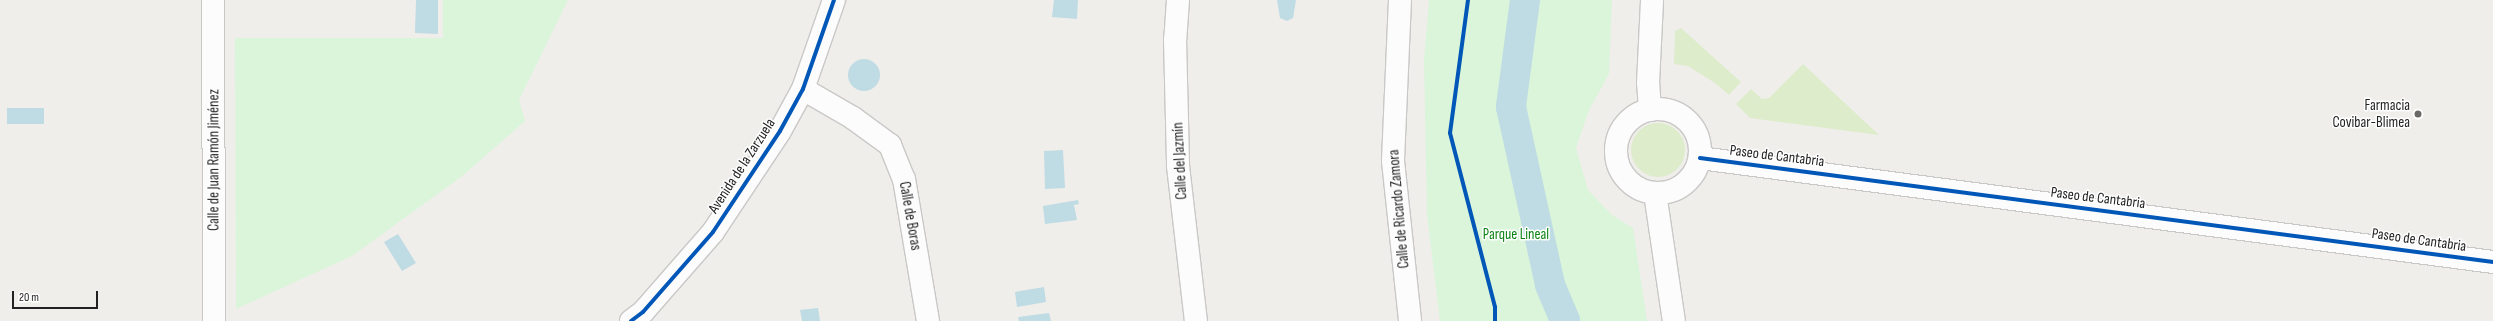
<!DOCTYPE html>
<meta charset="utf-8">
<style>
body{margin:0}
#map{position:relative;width:2493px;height:321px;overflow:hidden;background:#f0eeeb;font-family:"Sofia Sans Condensed",sans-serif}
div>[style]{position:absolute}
.grass>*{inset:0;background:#ddeccb}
.round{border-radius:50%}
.park>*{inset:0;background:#daf5da}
.water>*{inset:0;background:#bfdbe3}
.canal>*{height:30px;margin:-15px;padding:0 15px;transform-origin:15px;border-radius:15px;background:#bfdbe3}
.roads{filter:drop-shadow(1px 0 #c9c8c7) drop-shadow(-1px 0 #c9c8c7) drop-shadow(0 1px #c9c8c7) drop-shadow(0 -1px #c9c8c7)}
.minor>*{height:22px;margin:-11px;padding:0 11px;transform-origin:11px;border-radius:11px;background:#fdfcfc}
.minor>.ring{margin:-11px;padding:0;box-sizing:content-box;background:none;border:22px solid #fdfcfc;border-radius:50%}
.cycleway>*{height:4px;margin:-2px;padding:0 2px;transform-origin:2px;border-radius:2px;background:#0057b8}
.dots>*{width:11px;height:11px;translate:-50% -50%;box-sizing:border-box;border:2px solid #fff;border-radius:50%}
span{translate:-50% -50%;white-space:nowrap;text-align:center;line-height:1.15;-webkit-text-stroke:3px #fff;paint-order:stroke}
.poi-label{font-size:15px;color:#222}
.right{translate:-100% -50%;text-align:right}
.street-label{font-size:15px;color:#222}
.park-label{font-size:15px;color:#0c8416}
.scale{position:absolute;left:12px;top:291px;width:86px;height:18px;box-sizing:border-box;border:2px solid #222;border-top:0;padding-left:5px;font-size:12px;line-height:14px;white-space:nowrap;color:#222;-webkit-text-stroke:3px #fff;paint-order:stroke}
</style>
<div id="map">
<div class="grass">
<div style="clip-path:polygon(1681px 28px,1741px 82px,1729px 95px,1715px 83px,1688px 66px,1674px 64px,1675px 31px)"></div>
<div style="clip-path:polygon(1803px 64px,1879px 135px,1750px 118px,1736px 104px,1751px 89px,1762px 99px,1769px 98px)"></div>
<div class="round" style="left:1631px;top:123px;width:54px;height:54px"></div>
</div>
<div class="park">
<div style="clip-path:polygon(443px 0,568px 0,519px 100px,525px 121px,461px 177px,352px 256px,236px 309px,235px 38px,443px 38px)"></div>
<div style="clip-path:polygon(1429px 0,1612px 0,1609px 74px,1589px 110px,1576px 148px,1588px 190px,1612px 215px,1633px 228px,1647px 321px,1440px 321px,1427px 215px,1424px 59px)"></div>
</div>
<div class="water">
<div style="clip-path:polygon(416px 0,438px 0,438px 34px,415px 33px)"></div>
<div style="clip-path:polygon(1054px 0,1078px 0,1077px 19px,1052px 17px)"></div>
<div style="clip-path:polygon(1277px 0,1296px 0,1293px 18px,1287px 21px,1280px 18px)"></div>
<div class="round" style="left:848px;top:59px;width:32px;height:32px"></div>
<div style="clip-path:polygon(7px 108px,44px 108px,44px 124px,7px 124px)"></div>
<div style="clip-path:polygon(1063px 150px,1065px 188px,1045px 189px,1044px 151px)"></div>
<div style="clip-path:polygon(1078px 200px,1079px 204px,1074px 205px,1077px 220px,1045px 224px,1043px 206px)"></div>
<div style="clip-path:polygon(398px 234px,416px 263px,402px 271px,384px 242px)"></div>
<div style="clip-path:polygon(1044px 287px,1046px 302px,1017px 307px,1015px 292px)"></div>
<div style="clip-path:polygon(818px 308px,820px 321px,802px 321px,800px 310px)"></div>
<div style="clip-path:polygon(1049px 313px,1051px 321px,1019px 321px,1018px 317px)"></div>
</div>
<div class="canal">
<div style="left:1525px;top:0;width:108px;rotate:97.5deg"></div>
<div style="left:1511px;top:107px;width:182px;rotate:77.6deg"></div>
<div style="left:1550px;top:285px;width:39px;rotate:67deg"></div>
</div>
<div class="roads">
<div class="minor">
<div style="left:213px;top:0;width:321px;rotate:89.8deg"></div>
<div style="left:1178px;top:0;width:39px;rotate:94deg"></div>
<div style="left:1175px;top:39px;width:127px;rotate:88.6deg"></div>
<div style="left:1178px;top:166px;width:156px;rotate:83.4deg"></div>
<div style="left:1400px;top:0;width:161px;rotate:92.5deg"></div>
<div style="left:1393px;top:161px;width:161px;rotate:83.9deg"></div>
<div style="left:803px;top:89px;width:58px;rotate:30.1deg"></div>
<div style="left:853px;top:118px;width:46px;rotate:36.1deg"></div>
<div style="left:890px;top:145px;width:37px;rotate:68deg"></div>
<div style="left:904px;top:179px;width:144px;rotate:80.4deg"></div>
<div class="ring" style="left:1616px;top:109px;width:62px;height:62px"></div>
<div style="left:1650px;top:110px;width:27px;rotate:-94deg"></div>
<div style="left:1648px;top:83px;width:83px;rotate:-87.2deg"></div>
<div style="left:1700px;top:158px;width:800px;rotate:7.47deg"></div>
<div style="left:1655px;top:193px;width:129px;rotate:81.6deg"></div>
<div style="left:631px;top:321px;width:15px;rotate:-37deg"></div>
<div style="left:643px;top:312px;width:106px;rotate:-48.8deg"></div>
<div style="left:713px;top:232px;width:121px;rotate:-56.4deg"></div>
<div style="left:780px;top:131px;width:48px;rotate:-61.3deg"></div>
<div style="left:803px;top:89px;width:94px;rotate:-70.8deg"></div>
</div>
</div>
<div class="cycleway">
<div style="left:1468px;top:0;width:134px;rotate:97.7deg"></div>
<div style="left:1450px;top:133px;width:180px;rotate:75.5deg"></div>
<div style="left:1495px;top:307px;width:14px;rotate:90deg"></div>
<div style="left:1700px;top:158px;width:800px;rotate:7.47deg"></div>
<div style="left:631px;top:321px;width:15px;rotate:-37deg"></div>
<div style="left:643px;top:312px;width:106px;rotate:-48.8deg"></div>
<div style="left:713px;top:232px;width:121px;rotate:-56.4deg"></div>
<div style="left:780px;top:131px;width:48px;rotate:-61.3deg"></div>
<div style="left:803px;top:89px;width:94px;rotate:-70.8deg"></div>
</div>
<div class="dots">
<div style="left:2418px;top:114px;background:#6a6968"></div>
</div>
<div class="poi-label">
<span class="right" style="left:2410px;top:114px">Farmacia<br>Covibar-Blimea</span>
</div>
<div class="street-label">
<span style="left:1777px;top:156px;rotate:7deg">Paseo de Cantabria</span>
<span style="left:214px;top:160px;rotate:-90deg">Calle de Juan Ramón Jiménez</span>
<span style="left:1180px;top:161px;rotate:-93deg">Calle del Jazmín</span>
<span style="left:742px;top:166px;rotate:-57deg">Avenida de la Zarzuela</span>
<span style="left:2098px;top:198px;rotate:7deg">Paseo de Cantabria</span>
<span style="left:1399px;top:209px;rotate:-95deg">Calle de Ricardo Zamora</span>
<span style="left:910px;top:216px;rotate:80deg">Calle de Boras</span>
<span style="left:2419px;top:240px;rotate:8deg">Paseo de Cantabria</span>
</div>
<div class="park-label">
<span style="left:1516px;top:235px">Parque Lineal</span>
</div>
<div class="scale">20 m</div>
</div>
